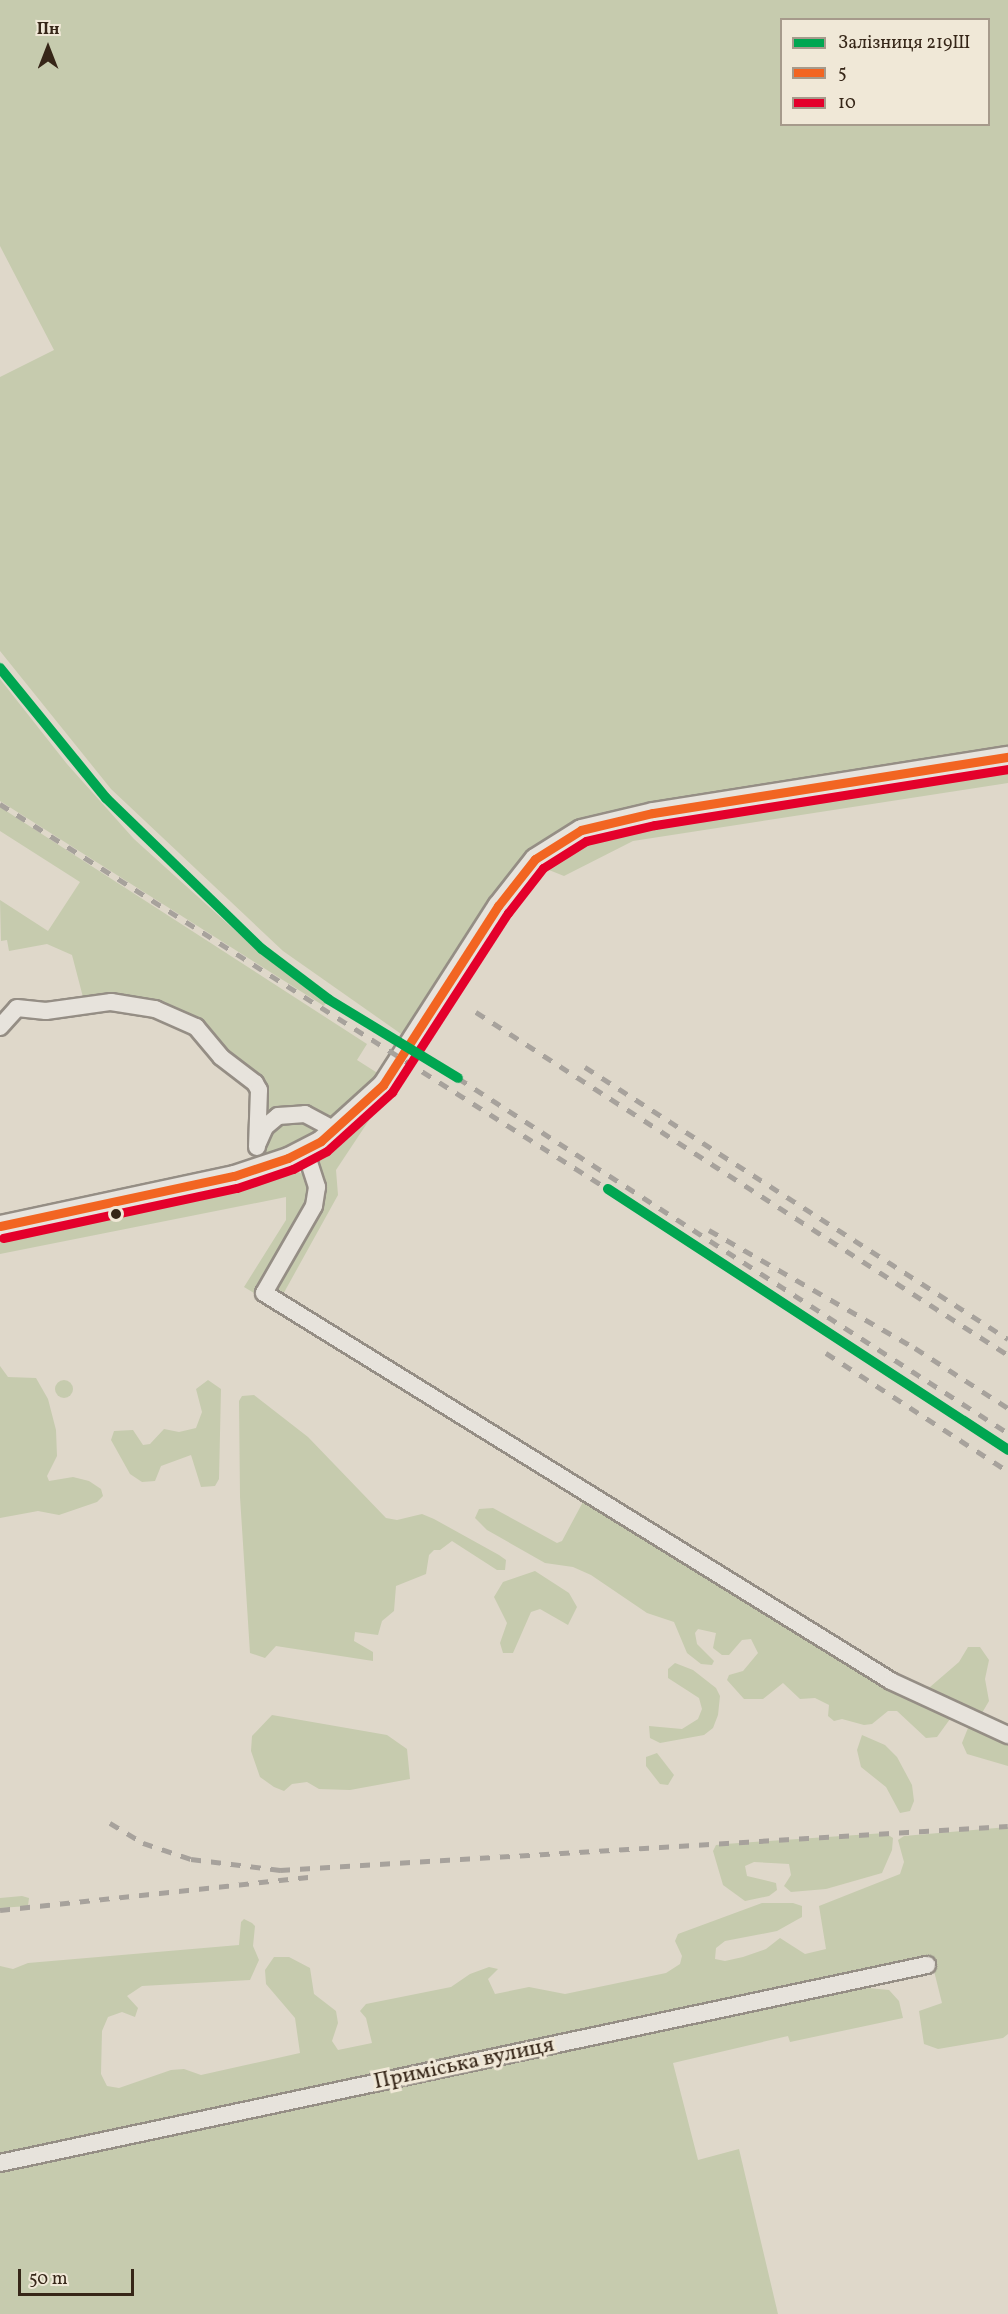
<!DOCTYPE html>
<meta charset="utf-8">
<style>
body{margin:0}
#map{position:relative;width:1008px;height:2314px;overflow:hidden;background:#dfd8ca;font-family:Vollkorn,serif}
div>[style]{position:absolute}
.green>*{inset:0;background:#c6cbae}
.round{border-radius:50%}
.roads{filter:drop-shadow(2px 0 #958e85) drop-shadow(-2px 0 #958e85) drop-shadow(0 2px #958e85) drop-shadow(0 -2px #958e85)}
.minor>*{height:16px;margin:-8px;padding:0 8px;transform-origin:8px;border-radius:8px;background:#e7e3dc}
.tertiary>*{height:21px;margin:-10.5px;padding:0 10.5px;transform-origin:10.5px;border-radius:10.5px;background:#e7e3dc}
.rail>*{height:4.5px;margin-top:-2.25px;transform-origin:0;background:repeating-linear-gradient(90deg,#a7a29c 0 10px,transparent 0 20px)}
.bus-1>*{height:9px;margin:-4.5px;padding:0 4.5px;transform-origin:4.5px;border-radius:4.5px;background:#f26522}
.bus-2>*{height:9px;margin:-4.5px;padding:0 4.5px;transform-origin:4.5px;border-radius:4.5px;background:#e4002b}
.rail-1>*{height:10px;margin:-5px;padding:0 5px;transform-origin:5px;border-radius:5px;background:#00a651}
.dots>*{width:16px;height:16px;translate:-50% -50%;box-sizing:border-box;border:3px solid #f0e8d7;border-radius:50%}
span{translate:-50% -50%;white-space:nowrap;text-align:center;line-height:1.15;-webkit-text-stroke:6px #f0e8d7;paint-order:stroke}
.street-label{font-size:22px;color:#362618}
.legend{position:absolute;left:780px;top:18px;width:210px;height:108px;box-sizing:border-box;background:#f0e8d7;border:2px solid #a69a8b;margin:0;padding:8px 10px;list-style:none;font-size:18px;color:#362618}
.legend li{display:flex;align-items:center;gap:12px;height:30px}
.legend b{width:30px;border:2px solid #a69a8b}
.north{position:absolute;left:18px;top:18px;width:60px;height:60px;-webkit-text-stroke:4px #f0e8d7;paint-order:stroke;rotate:0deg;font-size:16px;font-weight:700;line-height:24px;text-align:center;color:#362618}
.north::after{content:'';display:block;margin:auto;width:21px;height:27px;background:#362618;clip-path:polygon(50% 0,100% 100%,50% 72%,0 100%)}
.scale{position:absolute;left:18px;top:2269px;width:116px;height:27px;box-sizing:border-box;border:3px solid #362618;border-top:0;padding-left:8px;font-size:18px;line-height:21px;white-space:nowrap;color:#362618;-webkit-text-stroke:4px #f0e8d7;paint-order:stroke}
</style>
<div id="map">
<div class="green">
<div style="clip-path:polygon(evenodd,0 0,1008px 0,1008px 750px,561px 832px,404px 1036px,283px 951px,111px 789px,0 651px,0 377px,54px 350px,0 246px,0 0,782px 20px,988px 20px,988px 124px,782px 124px,782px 20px)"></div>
<div style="clip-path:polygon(0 679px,67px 764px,134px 839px,259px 952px,326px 1002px,324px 1006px,0 801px)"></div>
<div style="clip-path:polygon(1008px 763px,1008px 783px,633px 841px,564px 876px,539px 866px,603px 830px)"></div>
<div style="clip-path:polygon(0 807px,367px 1044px,357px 1060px,379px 1074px,345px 1114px,298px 1144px,265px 1155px,261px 1152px,263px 1111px,235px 1064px,198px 1024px,84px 1001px,72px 955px,47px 944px,9px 951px,7px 940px,1px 941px,0 900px,48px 931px,80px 882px,0 831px)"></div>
<div style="clip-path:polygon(403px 1069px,336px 1170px,338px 1195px,281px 1298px,275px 1288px,318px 1208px,316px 1164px,321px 1150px)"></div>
<div style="clip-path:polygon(289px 1167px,306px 1176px,309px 1202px,254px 1293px,244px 1287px,286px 1220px,286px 1197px,0 1254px,0 1232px)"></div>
<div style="clip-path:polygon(0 1366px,8px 1377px,36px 1378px,48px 1399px,56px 1430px,57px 1456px,47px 1476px,49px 1481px,73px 1477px,89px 1481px,101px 1489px,103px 1496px,97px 1502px,59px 1515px,38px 1511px,0 1518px)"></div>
<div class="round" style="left:55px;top:1380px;width:18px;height:18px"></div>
<div style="clip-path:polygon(208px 1380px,221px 1389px,219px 1479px,215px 1486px,201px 1487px,191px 1455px,161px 1466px,155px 1481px,142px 1482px,130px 1474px,111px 1440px,114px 1431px,133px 1430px,143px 1445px,150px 1444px,164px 1429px,179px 1432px,196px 1428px,202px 1412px,196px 1389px)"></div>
<div style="clip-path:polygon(254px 1395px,308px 1437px,386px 1518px,397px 1520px,422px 1514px,434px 1519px,499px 1555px,506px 1560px,505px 1570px,497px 1570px,452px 1541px,440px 1550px,434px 1550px,429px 1555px,426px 1574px,396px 1586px,394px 1611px,382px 1621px,378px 1635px,355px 1632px,354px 1641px,373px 1652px,373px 1661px,276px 1646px,265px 1658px,250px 1653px,240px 1497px,239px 1401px,242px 1396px)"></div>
<div style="clip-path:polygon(584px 1500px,879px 1676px,930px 1687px,959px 1662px,968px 1647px,980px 1647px,989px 1660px,985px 1679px,989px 1701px,982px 1713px,1008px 1726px,1008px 1766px,967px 1754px,962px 1743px,968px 1728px,950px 1719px,937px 1737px,926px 1738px,897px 1711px,888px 1711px,872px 1724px,864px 1725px,842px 1719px,834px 1721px,828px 1716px,829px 1705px,815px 1698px,800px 1699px,783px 1683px,763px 1699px,744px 1699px,727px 1680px,729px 1675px,743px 1671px,758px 1653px,751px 1639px,742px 1640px,729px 1655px,722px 1655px,713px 1648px,716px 1633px,698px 1629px,695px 1633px,697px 1644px,714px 1661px,712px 1665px,701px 1664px,687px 1653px,674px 1622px,647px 1613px,591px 1575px,573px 1567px,545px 1563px,487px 1530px,475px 1518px,479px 1509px,493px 1508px,557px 1543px,562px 1541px)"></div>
<div style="clip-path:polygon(535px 1571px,569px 1593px,577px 1607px,568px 1625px,540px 1609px,531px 1612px,513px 1653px,503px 1653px,500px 1643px,507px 1623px,494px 1597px,503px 1582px)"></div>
<div style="clip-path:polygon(675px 1663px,693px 1670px,716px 1688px,720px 1696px,718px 1715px,713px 1728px,704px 1735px,660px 1743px,650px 1738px,649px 1726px,682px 1729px,698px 1719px,702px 1709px,699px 1698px,668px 1678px,668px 1669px)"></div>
<div style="clip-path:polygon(272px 1715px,387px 1735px,407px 1749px,410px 1779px,350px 1790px,319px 1789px,307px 1782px,292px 1784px,284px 1791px,274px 1787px,260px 1777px,251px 1751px,252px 1736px)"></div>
<div style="clip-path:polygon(862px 1735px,885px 1745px,897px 1757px,912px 1785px,914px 1801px,910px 1811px,900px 1813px,886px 1787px,861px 1767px,857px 1750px)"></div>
<div style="clip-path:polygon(657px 1753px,674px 1775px,668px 1785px,660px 1784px,646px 1766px,646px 1757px)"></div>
<div style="clip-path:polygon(1008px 1827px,1008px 2034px,1003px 2038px,938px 2049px,924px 2044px,919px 2011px,942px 2003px,931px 1959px,0 2157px,0 1966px,13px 1969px,28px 1963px,239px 1945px,241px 1922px,244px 1919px,252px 1923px,255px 1926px,253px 1946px,259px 1960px,250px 1980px,142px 1986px,127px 1996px,138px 2008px,135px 2017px,122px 2012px,108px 2017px,102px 2031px,101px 2074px,107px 2086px,119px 2088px,171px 2070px,184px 2069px,201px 2075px,300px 2053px,295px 2018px,266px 1984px,265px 1970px,274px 1957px,289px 1957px,310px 1968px,314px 1994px,336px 2011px,338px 2023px,332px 2041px,338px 2050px,372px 2043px,366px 2018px,360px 2011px,366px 2004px,451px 1987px,470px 1974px,489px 1967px,498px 1969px,488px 1979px,495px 1994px,529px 1987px,565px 1994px,666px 1973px,680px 1964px,682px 1956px,675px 1941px,678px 1934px,762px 1903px,793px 1903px,802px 1906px,802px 1917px,777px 1931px,725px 1941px,716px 1948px,715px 1959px,725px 1961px,743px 1957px,766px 1949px,780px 1938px,805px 1954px,826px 1949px,819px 1906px,900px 1874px,904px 1862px,898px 1840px,904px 1836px)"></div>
<div style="clip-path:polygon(885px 1833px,893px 1838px,892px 1850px,882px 1873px,826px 1889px,791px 1892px,784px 1886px,791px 1875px,789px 1864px,754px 1862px,745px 1866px,747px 1876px,776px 1883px,777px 1890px,769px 1896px,745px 1901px,723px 1885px,713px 1851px,716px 1845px,725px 1844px)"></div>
<div style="clip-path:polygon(22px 1896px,29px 1898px,28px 1906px,0 1908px,0 1898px)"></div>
<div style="clip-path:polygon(859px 1987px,889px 1990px,899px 2001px,903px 2018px,790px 2042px,788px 2036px,673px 2063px,698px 2160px,739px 2149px,778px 2314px,0 2314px,0 2168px)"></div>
</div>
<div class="roads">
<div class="minor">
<div style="left:0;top:1027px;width:25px;rotate:-48deg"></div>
<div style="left:17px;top:1008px;width:29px;rotate:6deg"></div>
<div style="left:46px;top:1011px;width:66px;rotate:-7.9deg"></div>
<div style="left:111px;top:1002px;width:45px;rotate:9deg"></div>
<div style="left:155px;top:1009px;width:45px;rotate:23.7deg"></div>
<div style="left:196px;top:1027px;width:39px;rotate:50deg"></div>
<div style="left:221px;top:1057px;width:43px;rotate:37.4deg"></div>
<div style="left:255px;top:1083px;width:8px;rotate:60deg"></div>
<div style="left:259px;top:1090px;width:57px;rotate:92deg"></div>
<div style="left:258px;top:1143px;width:17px;rotate:-66deg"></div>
<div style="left:265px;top:1127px;width:17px;rotate:-40deg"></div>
<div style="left:278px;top:1116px;width:27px;rotate:-4deg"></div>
<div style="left:305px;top:1114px;width:34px;rotate:28deg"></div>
<div style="left:305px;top:1150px;width:39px;rotate:72deg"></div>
<div style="left:317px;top:1187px;width:19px;rotate:99deg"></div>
<div style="left:314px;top:1206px;width:100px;rotate:119.9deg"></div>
<div style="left:264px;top:1293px;width:737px;rotate:31.75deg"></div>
<div style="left:891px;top:1681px;width:129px;rotate:24.8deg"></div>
<div style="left:0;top:2163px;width:948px;rotate:-12.06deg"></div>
</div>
<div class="tertiary">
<div style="left:0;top:1226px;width:239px;rotate:-12.1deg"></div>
<div style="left:234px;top:1176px;width:57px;rotate:-18.4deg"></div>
<div style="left:288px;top:1158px;width:37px;rotate:-27deg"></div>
<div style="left:321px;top:1141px;width:84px;rotate:-42.1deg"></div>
<div style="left:383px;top:1085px;width:213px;rotate:-57.3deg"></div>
<div style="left:498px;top:906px;width:60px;rotate:-51.8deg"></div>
<div style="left:535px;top:859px;width:54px;rotate:-32.2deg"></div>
<div style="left:581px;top:830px;width:74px;rotate:-13.3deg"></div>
<div style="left:653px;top:813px;width:359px;rotate:-9deg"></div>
</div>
</div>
<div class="rail">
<div style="left:0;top:804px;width:720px;rotate:32.34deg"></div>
<div style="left:476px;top:1012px;width:633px;rotate:32.81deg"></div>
<div style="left:585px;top:1067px;width:503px;rotate:32.74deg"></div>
<div style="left:458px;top:1078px;width:655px;rotate:32.84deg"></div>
<div style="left:709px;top:1230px;width:237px;rotate:29.8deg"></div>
<div style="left:915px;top:1348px;width:111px;rotate:32.8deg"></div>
<div style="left:826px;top:1353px;width:217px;rotate:33deg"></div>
<div style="left:110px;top:1823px;width:39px;rotate:31deg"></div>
<div style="left:143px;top:1843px;width:51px;rotate:18.4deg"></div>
<div style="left:191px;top:1859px;width:90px;rotate:7deg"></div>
<div style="left:280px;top:1870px;width:729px;rotate:-3.46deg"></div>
<div style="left:0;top:1910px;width:310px;rotate:-6.1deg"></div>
</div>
<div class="bus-1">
<div style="left:0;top:1226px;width:239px;rotate:-12.1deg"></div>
<div style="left:234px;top:1176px;width:57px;rotate:-18.4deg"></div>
<div style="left:288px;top:1158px;width:37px;rotate:-27deg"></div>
<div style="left:321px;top:1141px;width:84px;rotate:-42.1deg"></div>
<div style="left:383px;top:1085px;width:213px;rotate:-57.3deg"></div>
<div style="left:498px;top:906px;width:60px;rotate:-51.8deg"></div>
<div style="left:535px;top:859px;width:54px;rotate:-32.2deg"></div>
<div style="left:581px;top:830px;width:74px;rotate:-13.3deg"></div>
<div style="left:653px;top:813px;width:359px;rotate:-9deg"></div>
</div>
<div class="bus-2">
<div style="left:3px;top:1238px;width:239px;rotate:-12.1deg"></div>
<div style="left:237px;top:1188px;width:59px;rotate:-18.7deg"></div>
<div style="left:293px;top:1169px;width:38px;rotate:-28deg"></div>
<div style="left:327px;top:1151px;width:88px;rotate:-42.2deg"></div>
<div style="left:392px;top:1092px;width:213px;rotate:-57.1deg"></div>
<div style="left:508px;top:913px;width:57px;rotate:-52.1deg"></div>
<div style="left:543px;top:868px;width:51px;rotate:-32.1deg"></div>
<div style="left:586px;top:841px;width:71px;rotate:-13.1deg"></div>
<div style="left:655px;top:825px;width:357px;rotate:-9deg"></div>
</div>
<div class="rail-1">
<div style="left:0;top:668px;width:168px;rotate:50.8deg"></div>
<div style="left:106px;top:798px;width:217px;rotate:44.1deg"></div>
<div style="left:262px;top:949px;width:83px;rotate:37.1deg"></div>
<div style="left:328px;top:999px;width:152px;rotate:31.3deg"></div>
<div style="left:608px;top:1189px;width:478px;rotate:33.1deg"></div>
</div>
<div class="dots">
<div style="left:116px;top:1214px;background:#362618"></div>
</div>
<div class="street-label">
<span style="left:464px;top:2064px;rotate:-12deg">Приміська вулиця</span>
</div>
<ul class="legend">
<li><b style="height:8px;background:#00a651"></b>Залізниця 219Ш</li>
<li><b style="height:8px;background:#f26522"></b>5</li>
<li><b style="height:8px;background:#e4002b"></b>10</li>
</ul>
<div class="north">Пн</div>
<div class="scale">50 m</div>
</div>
